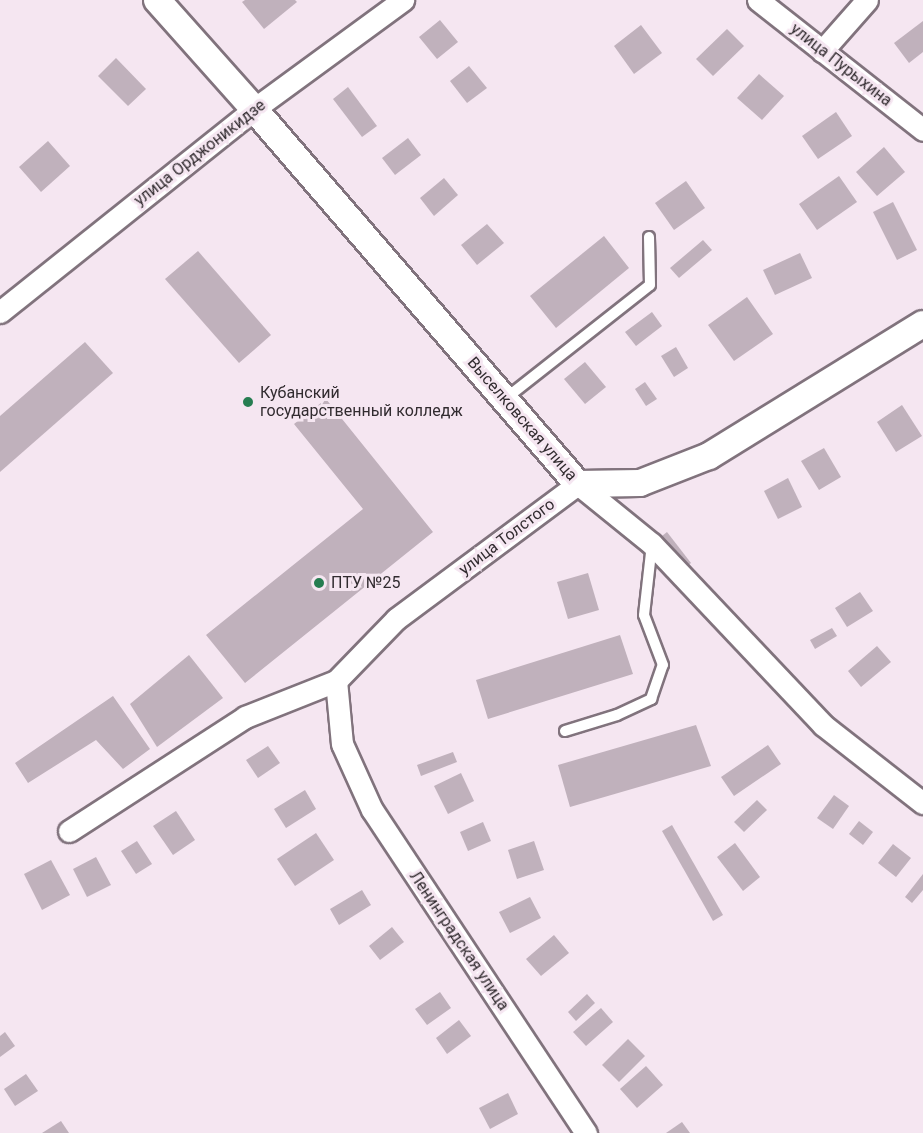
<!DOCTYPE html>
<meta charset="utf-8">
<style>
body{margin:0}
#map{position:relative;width:923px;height:1133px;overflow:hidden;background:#f5e6f1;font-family:Roboto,sans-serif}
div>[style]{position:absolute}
.building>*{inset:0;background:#c0b1bc}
.roads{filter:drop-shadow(2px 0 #81737d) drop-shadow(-2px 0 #81737d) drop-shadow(0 2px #81737d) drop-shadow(0 -2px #81737d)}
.service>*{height:10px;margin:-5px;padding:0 5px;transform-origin:5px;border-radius:5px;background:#fff}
.minor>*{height:21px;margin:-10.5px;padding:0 10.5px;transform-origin:10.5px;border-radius:10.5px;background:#fff}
.tertiary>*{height:26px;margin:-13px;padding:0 13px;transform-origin:13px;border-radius:13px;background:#fff}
.dots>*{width:16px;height:16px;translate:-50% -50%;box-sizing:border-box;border:3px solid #f5e6f1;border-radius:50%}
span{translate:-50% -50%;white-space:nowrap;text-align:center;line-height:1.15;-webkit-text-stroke:6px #f5e6f1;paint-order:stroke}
.street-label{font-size:16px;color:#312b2f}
.poi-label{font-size:16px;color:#312b2f}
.left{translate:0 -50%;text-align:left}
</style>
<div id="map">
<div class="building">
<div style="clip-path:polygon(245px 0,295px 0,297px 2px,264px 29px,242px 2px)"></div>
<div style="clip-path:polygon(440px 20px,458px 42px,437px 59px,419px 37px)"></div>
<div style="clip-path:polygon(923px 21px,923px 52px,909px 63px,894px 43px)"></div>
<div style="clip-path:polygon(641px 25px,662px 53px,634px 74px,614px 46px)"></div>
<div style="clip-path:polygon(727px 29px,744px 46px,713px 76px,696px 59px)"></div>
<div style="clip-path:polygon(116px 58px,146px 89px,128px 106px,98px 76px)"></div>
<div style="clip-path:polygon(469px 66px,487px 88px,467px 103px,450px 81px)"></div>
<div style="clip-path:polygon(759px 74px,784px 96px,762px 120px,737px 98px)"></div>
<div style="clip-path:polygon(348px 87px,377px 126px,362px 137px,333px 99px)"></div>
<div style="clip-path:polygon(836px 112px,852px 136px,818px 159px,802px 136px)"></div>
<div style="clip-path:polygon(408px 138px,421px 155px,395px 175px,382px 158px)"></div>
<div style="clip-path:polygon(48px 141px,70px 166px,41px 192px,19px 167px)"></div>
<div style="clip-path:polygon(884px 147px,905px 172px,877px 196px,856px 172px)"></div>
<div style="clip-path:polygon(839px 176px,857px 202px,817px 230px,799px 204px)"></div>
<div style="clip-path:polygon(444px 178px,458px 195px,434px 216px,420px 198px)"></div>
<div style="clip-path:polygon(686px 181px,705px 208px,674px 230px,655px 203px)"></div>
<div style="clip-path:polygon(893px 202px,917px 250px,897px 260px,873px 212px)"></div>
<div style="clip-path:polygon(487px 224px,504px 243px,477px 265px,461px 245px)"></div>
<div style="clip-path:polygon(604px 236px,629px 268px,556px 328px,530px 296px)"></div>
<div style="clip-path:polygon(703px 240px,712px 250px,679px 278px,670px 268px)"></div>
<div style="clip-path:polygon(198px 251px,271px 335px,239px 363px,165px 279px)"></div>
<div style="clip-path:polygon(800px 253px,812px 278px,775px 295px,763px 270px)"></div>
<div style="clip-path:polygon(747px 297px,773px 334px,734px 361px,708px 325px)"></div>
<div style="clip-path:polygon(652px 312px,662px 326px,636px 346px,625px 332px)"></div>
<div style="clip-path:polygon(85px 342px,113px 373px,0 472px,0 416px)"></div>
<div style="clip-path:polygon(676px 347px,688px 368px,674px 377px,661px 356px)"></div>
<div style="clip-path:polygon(585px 362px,606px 387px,585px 404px,564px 379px)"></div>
<div style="clip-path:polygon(645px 382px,657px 399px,646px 406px,635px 389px)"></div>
<div style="clip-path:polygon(326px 399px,433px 532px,245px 683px,206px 635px,363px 509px,294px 424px)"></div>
<div style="clip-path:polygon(902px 405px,922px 436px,896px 452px,877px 422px)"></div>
<div style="clip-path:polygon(824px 448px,841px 477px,819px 490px,801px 461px)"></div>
<div style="clip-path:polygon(788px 478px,802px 507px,778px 519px,764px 491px)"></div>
<div style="clip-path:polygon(667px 532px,691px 563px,682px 570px,657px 540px)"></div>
<div style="clip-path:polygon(588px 573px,599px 610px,568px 619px,557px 582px)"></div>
<div style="clip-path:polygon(860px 592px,873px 611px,847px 627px,835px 608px)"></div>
<div style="clip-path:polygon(832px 628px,837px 636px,815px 649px,810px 640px)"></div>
<div style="clip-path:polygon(620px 635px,633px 674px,488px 719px,476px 680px)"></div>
<div style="clip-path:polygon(877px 646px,891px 662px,861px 687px,848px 671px)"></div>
<div style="clip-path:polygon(189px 655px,223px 698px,157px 747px,130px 704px)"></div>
<div style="clip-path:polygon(113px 696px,150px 749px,123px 769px,96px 740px,28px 783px,15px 763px)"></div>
<div style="clip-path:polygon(696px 725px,711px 766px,570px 807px,558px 765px)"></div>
<div style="clip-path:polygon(768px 745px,781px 764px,734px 796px,721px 777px)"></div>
<div style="clip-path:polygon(268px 746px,280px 763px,258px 778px,246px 760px)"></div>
<div style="clip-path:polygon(453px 752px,457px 762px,421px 776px,417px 765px)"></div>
<div style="clip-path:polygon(461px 773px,474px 801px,448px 814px,434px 786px)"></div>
<div style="clip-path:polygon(305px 790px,316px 809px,286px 828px,274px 809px)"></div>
<div style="clip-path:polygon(834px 795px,849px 806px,833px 829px,817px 818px)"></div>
<div style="clip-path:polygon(757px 800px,767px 810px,744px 832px,734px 822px)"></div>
<div style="clip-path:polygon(176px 811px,195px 840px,173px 855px,153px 826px)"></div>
<div style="clip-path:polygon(859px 821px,873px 832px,863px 845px,849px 834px)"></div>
<div style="clip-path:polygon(483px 822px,491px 841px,468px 851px,460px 832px)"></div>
<div style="clip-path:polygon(672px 825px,723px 915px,713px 921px,662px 831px)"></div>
<div style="clip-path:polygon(316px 833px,334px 860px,295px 886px,277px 859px)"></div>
<div style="clip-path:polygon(137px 841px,152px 864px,136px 874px,121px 851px)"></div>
<div style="clip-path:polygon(534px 841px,544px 870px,517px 879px,508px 850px)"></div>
<div style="clip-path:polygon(735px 843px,760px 877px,743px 891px,717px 857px)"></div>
<div style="clip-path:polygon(893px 844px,911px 858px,896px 877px,878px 863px)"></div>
<div style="clip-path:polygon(96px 857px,111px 885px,87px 897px,73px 869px)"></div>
<div style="clip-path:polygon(51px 860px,70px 895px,42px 910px,24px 874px)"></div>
<div style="clip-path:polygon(923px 874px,923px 890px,912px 903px,905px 897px)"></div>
<div style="clip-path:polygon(362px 890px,371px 905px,339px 925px,330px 909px)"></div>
<div style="clip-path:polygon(530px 897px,541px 918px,510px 933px,499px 912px)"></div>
<div style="clip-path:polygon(392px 927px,404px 942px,380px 960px,369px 946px)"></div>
<div style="clip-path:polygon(554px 935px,569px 953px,541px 976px,526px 959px)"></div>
<div style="clip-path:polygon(440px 992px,451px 1008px,427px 1025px,415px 1009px)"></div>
<div style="clip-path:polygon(587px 994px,595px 1003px,576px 1021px,568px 1012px)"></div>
<div style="clip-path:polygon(601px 1008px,613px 1022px,586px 1046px,573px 1032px)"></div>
<div style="clip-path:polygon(459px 1020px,471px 1036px,447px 1054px,436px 1038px)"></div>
<div style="clip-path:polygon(5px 1032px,15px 1046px,0 1057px,0 1036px)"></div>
<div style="clip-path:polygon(628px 1039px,645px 1056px,619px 1082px,602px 1065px)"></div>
<div style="clip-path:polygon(646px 1066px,663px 1085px,637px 1108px,620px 1089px)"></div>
<div style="clip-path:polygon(26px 1074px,38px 1091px,15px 1106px,4px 1089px)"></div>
<div style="clip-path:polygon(508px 1093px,518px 1114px,490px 1129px,479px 1108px)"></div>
<div style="clip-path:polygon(61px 1121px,69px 1133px,42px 1133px)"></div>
<div style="clip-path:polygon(682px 1122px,690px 1133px,666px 1133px)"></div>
</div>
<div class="roads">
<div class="service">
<div style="left:505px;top:399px;width:184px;rotate:-38.2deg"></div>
<div style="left:650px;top:285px;width:48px;rotate:-91.2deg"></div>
<div style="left:565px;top:731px;width:54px;rotate:-17.1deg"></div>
<div style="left:617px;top:715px;width:38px;rotate:-25deg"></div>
<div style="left:651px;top:699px;width:36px;rotate:-71deg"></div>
<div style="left:663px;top:665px;width:53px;rotate:-110.8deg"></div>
<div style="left:644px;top:615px;width:71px;rotate:-83.6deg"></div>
</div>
<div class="minor">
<div style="left:758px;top:0;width:210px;rotate:38.2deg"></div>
<div style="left:822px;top:51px;width:68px;rotate:-48.6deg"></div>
<div style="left:0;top:312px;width:325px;rotate:-38.6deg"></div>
<div style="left:254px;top:109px;width:185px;rotate:-36.2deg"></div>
<div style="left:69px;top:831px;width:210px;rotate:-32.9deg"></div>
<div style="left:245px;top:717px;width:98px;rotate:-21.6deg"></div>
<div style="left:586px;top:1133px;width:387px;rotate:-123.5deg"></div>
<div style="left:372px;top:810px;width:72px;rotate:-114.4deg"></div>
<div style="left:342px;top:744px;width:63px;rotate:-95.4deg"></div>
<div style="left:336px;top:681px;width:86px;rotate:-45.9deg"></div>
<div style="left:396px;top:619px;width:227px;rotate:-36.6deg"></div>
<div style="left:578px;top:484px;width:95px;rotate:39deg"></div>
<div style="left:652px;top:544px;width:249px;rotate:46.6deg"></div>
<div style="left:823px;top:725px;width:127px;rotate:38deg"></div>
</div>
<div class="tertiary">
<div style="left:157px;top:0;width:146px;rotate:48.3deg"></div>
<div style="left:254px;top:109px;width:496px;rotate:49.2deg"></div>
<div style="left:578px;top:484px;width:62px;rotate:-0.9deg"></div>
<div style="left:640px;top:483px;width:74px;rotate:-21.4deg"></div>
<div style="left:709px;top:456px;width:251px;rotate:-31.7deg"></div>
</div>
</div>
<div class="dots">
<div style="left:248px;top:402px;background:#267d51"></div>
<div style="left:319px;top:583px;background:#267d51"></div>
</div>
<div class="street-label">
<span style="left:841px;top:65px;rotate:38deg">улица Пурыхина</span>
<span style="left:200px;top:153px;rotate:-38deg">улица Орджоникидзе</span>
<span style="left:522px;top:419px;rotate:49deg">Выселковская улица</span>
<span style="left:507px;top:537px;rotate:-37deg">улица Толстого</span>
<span style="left:459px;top:941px;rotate:56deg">Ленинградская улица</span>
</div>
<div class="poi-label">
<span class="left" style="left:260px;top:402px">Кубанский<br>государственный колледж</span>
<span class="left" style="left:331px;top:583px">ПТУ №25</span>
</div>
</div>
